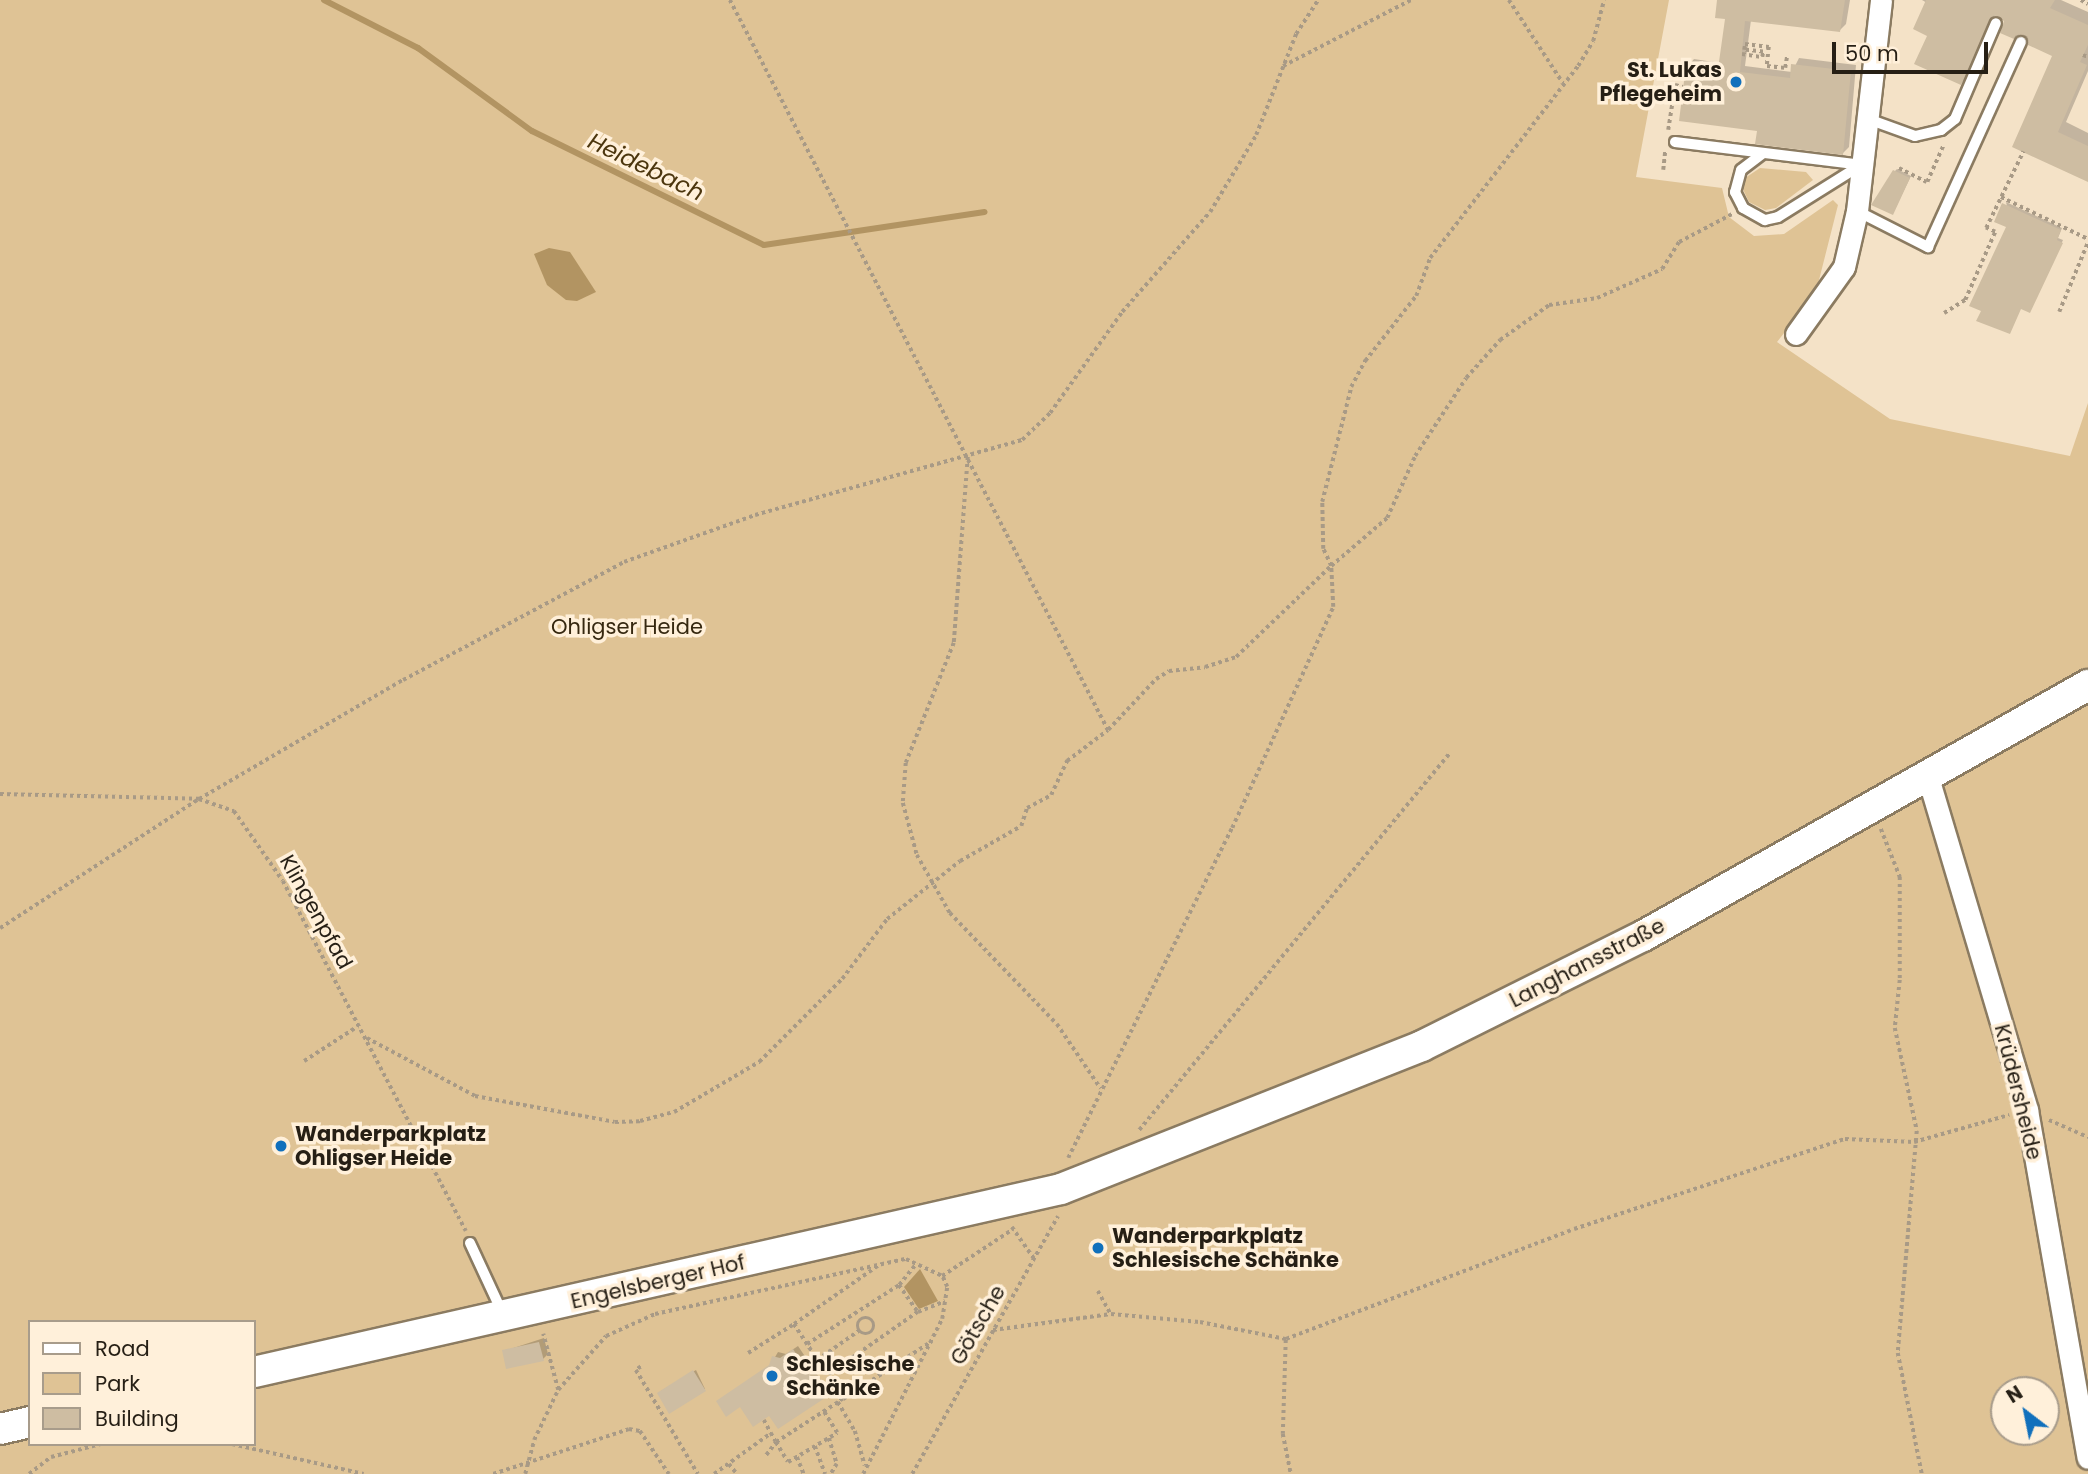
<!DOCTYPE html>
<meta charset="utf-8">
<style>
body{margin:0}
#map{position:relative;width:2088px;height:1474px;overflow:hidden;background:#f4e2c7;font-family:Poppins,sans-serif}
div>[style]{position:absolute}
.green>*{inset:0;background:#dfc395}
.water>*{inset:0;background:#b29462}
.shadow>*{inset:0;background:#0003}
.stream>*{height:6px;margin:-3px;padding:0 3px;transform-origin:3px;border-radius:3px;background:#b29462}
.building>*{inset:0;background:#cebda2}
.path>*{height:3.5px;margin-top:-1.75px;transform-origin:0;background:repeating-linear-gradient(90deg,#a89a86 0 3.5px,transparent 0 7px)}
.path>.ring{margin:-1.75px;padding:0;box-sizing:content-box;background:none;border:3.5px solid #a89a86;border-radius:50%}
.roads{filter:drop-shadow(2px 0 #8b7b61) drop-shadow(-2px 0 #8b7b61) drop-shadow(0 2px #8b7b61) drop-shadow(0 -2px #8b7b61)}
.lane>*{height:10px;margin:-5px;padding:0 5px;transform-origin:5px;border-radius:5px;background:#fff}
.street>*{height:21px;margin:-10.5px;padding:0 10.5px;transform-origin:10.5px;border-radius:10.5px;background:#fff}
.secondary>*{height:30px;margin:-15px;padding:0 15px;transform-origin:15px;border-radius:15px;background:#fff}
.dots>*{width:19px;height:19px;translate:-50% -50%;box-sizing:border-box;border:4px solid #fff0da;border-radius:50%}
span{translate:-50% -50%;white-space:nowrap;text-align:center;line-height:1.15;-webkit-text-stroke:7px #fff0da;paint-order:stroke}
.poi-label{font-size:21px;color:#261f15;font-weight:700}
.right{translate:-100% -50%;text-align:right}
.left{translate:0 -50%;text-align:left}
.park-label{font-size:21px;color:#362810}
.street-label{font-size:21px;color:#261f15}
.water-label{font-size:23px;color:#4c360e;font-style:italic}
.legend{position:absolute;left:28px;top:1320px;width:228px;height:126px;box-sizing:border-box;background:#fff0da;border:2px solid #a89c8b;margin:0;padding:9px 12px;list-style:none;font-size:21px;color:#261f15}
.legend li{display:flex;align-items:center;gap:14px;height:35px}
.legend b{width:35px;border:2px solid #a89c8b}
.north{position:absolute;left:1990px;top:1376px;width:70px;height:70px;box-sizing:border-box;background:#fff0da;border:2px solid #a89c8b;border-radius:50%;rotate:328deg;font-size:19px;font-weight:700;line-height:28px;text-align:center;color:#261f15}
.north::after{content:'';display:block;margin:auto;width:24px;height:32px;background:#1170bc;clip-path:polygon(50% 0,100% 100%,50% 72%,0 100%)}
.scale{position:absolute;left:1832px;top:42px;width:156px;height:32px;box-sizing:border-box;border:4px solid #261f15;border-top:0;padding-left:9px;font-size:21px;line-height:24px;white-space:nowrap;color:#261f15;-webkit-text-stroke:5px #fff0da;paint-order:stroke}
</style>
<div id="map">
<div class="green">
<div style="clip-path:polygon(evenodd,0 0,1669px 0,1636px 177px,1722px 188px,1729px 217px,1754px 236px,1784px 234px,1833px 200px,1838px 205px,1816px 292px,1777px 342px,1890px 419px,2070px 456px,2088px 403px,2088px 1474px,0 1474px,0 0,30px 1322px,254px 1322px,254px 1444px,30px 1444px,30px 1322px,0 0,2004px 1390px,2046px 1390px,2046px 1432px,2004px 1432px,2004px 1390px)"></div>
<div style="clip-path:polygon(1760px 168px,1806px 172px,1813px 180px,1776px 208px,1765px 210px,1749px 202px,1742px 187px,1745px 178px)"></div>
</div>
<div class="water">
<div style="clip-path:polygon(549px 248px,570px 252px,596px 292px,577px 301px,566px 300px,547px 285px,534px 254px)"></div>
<div style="clip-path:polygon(920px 1269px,938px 1301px,919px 1309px,904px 1287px)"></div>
</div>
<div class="shadow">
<div style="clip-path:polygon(1718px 0,1850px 0,1846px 24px,1840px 30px,1751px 20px,1745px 66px,1792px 72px,1799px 58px,1856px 65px,1849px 147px,1843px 153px,1759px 129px,1688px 66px,1694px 59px,1720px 63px,1727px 17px)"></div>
<div style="clip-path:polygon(1922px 0,2061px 0,2088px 12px,2088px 71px,2066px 122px,2088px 133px,2088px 180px,2014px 146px,2055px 55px,2006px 23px,2000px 14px,1994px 16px,1970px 74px,1961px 83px,1929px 35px,1927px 3px)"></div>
<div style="clip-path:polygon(1897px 169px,1911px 176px,1893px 213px,1895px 171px)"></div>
<div style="clip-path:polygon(2006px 202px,2062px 228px,2058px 238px,2063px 240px,2030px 311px)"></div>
<div style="clip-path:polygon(544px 1338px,548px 1354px,543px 1359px,504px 1351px)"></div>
<div style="clip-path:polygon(798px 1346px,829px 1392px,779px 1427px,771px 1364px,778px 1352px,786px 1354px)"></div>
<div style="clip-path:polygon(696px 1370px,705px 1389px,661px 1391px)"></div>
</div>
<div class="stream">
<div style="left:324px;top:0;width:106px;rotate:27.1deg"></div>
<div style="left:418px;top:48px;width:141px;rotate:36.1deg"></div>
<div style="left:532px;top:131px;width:258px;rotate:26.2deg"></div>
<div style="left:764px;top:245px;width:223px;rotate:-8.5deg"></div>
</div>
<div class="building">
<div style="clip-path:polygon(1717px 0,1845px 0,1840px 32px,1745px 21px,1740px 72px,1790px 78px,1791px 64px,1851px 71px,1843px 155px,1755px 144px,1757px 131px,1679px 121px,1686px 65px,1718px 69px,1725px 19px,1715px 18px)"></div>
<div style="clip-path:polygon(1926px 0,2055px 0,2050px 8px,2088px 25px,2088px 45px,2080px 62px,2087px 65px,2058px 132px,2088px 146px,2088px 182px,2012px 147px,2052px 56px,2028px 45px,2024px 35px,2014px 39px,2000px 33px,2004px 21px,1994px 15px,1961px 85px,1914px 64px,1927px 36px,1913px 29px)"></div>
<div style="clip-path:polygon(1893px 170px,1910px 178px,1893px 215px,1871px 205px)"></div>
<div style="clip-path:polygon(2002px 203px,2061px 230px,2057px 240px,2063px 243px,2030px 313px,2021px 309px,2010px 334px,1976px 321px,1981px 311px,1969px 306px,2006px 227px,1994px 222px)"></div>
<div style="clip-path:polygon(539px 1342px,544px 1361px,506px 1369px,502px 1350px)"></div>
<div style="clip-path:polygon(793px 1349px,825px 1398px,778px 1429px,769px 1416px,753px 1427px,740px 1407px,726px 1417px,716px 1401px,769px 1365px,772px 1356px,780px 1358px)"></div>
<div style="clip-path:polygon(693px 1370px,706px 1391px,669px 1414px,657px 1393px)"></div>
</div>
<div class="path">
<div style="left:730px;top:0;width:822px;rotate:62.62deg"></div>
<div style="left:1509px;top:0;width:99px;rotate:57deg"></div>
<div style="left:2081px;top:0;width:8px;rotate:30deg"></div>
<div style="left:1742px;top:54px;width:20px;rotate:9deg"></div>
<div style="left:1762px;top:57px;width:5px;rotate:-79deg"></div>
<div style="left:1763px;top:52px;width:19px;rotate:-174deg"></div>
<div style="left:1744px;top:50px;width:6px;rotate:-81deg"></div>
<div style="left:1745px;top:44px;width:24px;rotate:7deg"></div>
<div style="left:1769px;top:47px;width:19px;rotate:96deg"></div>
<div style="left:1767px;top:66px;width:18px;rotate:6deg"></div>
<div style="left:1785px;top:68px;width:13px;rotate:-81deg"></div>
<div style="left:2083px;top:55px;width:5px;rotate:22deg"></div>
<div style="left:1283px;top:66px;width:144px;rotate:-27.3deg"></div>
<div style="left:1668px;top:130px;width:46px;rotate:-81.2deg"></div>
<div style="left:1675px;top:85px;width:8px;rotate:14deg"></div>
<div style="left:1899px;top:168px;width:31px;rotate:27deg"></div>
<div style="left:1927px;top:182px;width:39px;rotate:-66deg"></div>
<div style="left:1663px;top:170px;width:19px;rotate:-84deg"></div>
<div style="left:2001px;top:197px;width:97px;rotate:25.8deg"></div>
<div style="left:2059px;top:312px;width:76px;rotate:-67.5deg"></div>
<div style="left:1944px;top:313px;width:25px;rotate:-32deg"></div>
<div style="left:1965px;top:300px;width:74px;rotate:-66.2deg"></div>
<div style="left:1995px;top:232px;width:10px;rotate:-156deg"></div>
<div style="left:1986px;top:228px;width:85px;rotate:-64deg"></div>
<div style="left:968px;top:457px;width:187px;rotate:94.3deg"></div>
<div style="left:954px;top:643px;width:129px;rotate:111.8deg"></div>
<div style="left:906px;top:763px;width:40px;rotate:94.3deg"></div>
<div style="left:903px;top:803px;width:54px;rotate:74.9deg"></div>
<div style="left:917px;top:855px;width:67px;rotate:60.4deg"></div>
<div style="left:950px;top:913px;width:154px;rotate:46.1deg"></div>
<div style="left:1057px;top:1024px;width:78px;rotate:55.9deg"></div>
<div style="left:0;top:794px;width:199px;rotate:1.4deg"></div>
<div style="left:199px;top:799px;width:37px;rotate:19deg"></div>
<div style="left:234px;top:811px;width:85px;rotate:55deg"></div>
<div style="left:283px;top:881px;width:395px;rotate:62.4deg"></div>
<div style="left:1881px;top:829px;width:52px;rotate:68.4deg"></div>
<div style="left:1900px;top:877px;width:103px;rotate:90deg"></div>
<div style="left:1900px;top:980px;width:48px;rotate:95.9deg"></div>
<div style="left:1895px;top:1028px;width:105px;rotate:77.9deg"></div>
<div style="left:1917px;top:1131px;width:223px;rotate:94.9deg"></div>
<div style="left:1898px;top:1353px;width:123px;rotate:78.8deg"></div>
<div style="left:0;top:928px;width:237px;rotate:-33deg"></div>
<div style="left:199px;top:799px;width:236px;rotate:-30.3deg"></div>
<div style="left:403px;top:680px;width:251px;rotate:-28.1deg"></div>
<div style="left:624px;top:562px;width:139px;rotate:-19.7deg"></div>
<div style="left:755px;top:515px;width:277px;rotate:-15.7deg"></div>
<div style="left:1022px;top:440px;width:39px;rotate:-44deg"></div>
<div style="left:1050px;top:413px;width:124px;rotate:-54.5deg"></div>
<div style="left:1122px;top:312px;width:133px;rotate:-48.7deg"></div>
<div style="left:1210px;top:212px;width:90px;rotate:-59.1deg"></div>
<div style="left:1256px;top:135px;width:109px;rotate:-68.4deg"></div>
<div style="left:1296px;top:34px;width:40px;rotate:-57.1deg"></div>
<div style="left:367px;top:1038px;width:123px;rotate:28.2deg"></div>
<div style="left:475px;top:1096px;width:142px;rotate:10.5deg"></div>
<div style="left:615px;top:1122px;width:25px;rotate:-2deg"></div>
<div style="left:640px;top:1121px;width:35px;rotate:-15deg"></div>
<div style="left:674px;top:1112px;width:99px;rotate:-30.5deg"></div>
<div style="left:759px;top:1062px;width:117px;rotate:-45deg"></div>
<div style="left:842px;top:979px;width:75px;rotate:-53.1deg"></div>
<div style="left:887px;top:919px;width:93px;rotate:-38.5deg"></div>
<div style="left:960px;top:861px;width:70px;rotate:-29.8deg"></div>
<div style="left:1021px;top:826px;width:19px;rotate:-72deg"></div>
<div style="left:1027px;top:808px;width:27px;rotate:-28deg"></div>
<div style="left:1051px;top:795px;width:38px;rotate:-65deg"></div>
<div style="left:1067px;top:761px;width:51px;rotate:-37.1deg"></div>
<div style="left:1108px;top:730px;width:70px;rotate:-46.7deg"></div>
<div style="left:1156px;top:679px;width:15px;rotate:-32deg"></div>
<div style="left:1169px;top:671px;width:36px;rotate:-6deg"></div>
<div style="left:1205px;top:667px;width:33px;rotate:-18deg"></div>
<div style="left:1236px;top:657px;width:132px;rotate:-43.8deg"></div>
<div style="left:1331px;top:566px;width:19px;rotate:-115deg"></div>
<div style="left:1323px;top:549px;width:47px;rotate:-91.2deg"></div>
<div style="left:1322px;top:502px;width:119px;rotate:-75.8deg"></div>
<div style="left:1351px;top:387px;width:30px;rotate:-62deg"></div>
<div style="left:1365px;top:361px;width:83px;rotate:-51.9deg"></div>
<div style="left:1416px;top:296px;width:40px;rotate:-69.8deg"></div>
<div style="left:1430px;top:258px;width:242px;rotate:-52.4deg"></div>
<div style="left:1578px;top:66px;width:29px;rotate:-59deg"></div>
<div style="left:1593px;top:41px;width:42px;rotate:-75deg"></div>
<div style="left:304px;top:1061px;width:64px;rotate:-32.9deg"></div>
<div style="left:2049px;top:1120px;width:43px;rotate:23.6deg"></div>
<div style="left:1139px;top:1130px;width:487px;rotate:-50.5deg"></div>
<div style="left:1068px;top:1158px;width:369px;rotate:-63.6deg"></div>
<div style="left:1232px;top:828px;width:243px;rotate:-65.4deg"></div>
<div style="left:1333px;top:607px;width:41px;rotate:-92.8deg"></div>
<div style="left:1331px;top:566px;width:74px;rotate:-40.6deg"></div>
<div style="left:1387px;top:518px;width:68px;rotate:-65.7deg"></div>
<div style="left:1415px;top:456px;width:93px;rotate:-56.8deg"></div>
<div style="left:1466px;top:378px;width:51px;rotate:-48.2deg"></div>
<div style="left:1500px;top:340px;width:60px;rotate:-35.5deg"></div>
<div style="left:1549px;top:305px;width:49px;rotate:-8.3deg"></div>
<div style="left:1597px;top:298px;width:71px;rotate:-24deg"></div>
<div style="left:1662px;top:269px;width:32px;rotate:-58deg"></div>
<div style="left:1679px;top:242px;width:60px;rotate:-27.8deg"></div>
<div style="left:1012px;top:1227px;width:40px;rotate:55.1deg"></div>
<div style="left:899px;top:1285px;width:28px;rotate:-51deg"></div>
<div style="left:1098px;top:1291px;width:26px;rotate:61deg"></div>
<div style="left:918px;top:1312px;width:29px;rotate:-22deg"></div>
<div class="ring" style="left:858px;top:1318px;width:12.5px;height:12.5px"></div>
<div style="left:794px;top:1324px;width:103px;rotate:-34.8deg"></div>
<div style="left:993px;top:1330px;width:119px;rotate:-7.7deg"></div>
<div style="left:1111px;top:1314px;width:89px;rotate:5.1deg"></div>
<div style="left:1200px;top:1322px;width:88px;rotate:11.2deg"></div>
<div style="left:1286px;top:1339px;width:308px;rotate:-20.9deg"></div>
<div style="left:1574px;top:1229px;width:286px;rotate:-18.4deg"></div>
<div style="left:1845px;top:1139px;width:69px;rotate:2.5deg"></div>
<div style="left:1914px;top:1142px;width:99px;rotate:-15.9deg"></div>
<div style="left:1286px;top:1340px;width:94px;rotate:91.8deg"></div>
<div style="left:1283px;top:1434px;width:41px;rotate:78.7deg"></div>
<div style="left:807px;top:1344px;width:109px;rotate:-32.7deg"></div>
<div style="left:899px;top:1285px;width:33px;rotate:55deg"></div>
<div style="left:918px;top:1312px;width:110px;rotate:145deg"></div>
<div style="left:748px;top:1353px;width:54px;rotate:-32.2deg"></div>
<div style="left:794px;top:1324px;width:90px;rotate:56.8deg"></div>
<div style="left:843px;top:1399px;width:6px;rotate:149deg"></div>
<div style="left:838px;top:1402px;width:34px;rotate:60deg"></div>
<div style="left:855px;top:1431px;width:36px;rotate:74deg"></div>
<div style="left:817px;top:1360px;width:52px;rotate:-34.9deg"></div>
<div style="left:641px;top:1367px;width:6px;rotate:149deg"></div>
<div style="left:636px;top:1370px;width:121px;rotate:59.2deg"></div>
<div style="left:827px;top:1388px;width:8px;rotate:-30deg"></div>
<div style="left:558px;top:1390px;width:72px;rotate:-48.4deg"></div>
<div style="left:606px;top:1336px;width:54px;rotate:-24.2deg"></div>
<div style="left:655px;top:1314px;width:257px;rotate:-12.4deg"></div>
<div style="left:906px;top:1259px;width:40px;rotate:25deg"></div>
<div style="left:843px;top:1399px;width:106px;rotate:-33.1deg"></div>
<div style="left:764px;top:1420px;width:15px;rotate:62deg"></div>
<div style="left:829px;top:1438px;width:27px;rotate:73deg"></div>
<div style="left:837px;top:1464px;width:12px;rotate:121deg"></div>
<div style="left:232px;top:1444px;width:135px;rotate:12.8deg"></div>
<div style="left:815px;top:1446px;width:30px;rotate:70deg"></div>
<div style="left:766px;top:1455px;width:16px;rotate:-52deg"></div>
<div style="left:776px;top:1442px;width:23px;rotate:59deg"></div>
<div style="left:788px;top:1462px;width:57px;rotate:-30.6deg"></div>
<div style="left:837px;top:1433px;width:25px;rotate:-122deg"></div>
<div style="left:797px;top:1457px;width:18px;rotate:68deg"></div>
<div style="left:729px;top:1464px;width:13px;rotate:51deg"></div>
<div style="left:29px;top:1474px;width:28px;rotate:-38deg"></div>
<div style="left:51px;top:1457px;width:52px;rotate:-14.6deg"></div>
<div style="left:493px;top:1474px;width:143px;rotate:-18.3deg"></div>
<div style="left:629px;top:1429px;width:11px;rotate:10deg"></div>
<div style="left:640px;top:1431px;width:52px;rotate:56deg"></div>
<div style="left:525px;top:1474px;width:35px;rotate:-75deg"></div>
<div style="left:534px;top:1440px;width:55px;rotate:-64.4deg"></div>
<div style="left:558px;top:1390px;width:58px;rotate:-105deg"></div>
<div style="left:714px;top:1474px;width:70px;rotate:-35.7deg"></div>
<div style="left:771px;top:1433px;width:10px;rotate:61deg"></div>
<div style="left:776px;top:1442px;width:74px;rotate:-32.8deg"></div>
<div style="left:863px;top:1474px;width:174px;rotate:-63deg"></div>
<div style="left:942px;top:1319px;width:32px;rotate:-81deg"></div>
<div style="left:947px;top:1287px;width:12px;rotate:-114deg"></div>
<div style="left:942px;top:1276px;width:85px;rotate:-33.5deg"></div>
<div style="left:912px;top:1474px;width:296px;rotate:-60.5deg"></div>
</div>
<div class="roads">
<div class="lane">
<div style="left:1868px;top:119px;width:50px;rotate:19.9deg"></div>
<div style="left:1915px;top:136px;width:27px;rotate:-13deg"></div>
<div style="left:1941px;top:130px;width:18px;rotate:-38deg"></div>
<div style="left:1955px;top:119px;width:104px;rotate:-66.9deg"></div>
<div style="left:1675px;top:142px;width:187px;rotate:7deg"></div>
<div style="left:1762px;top:154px;width:26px;rotate:143deg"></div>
<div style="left:1741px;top:170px;width:23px;rotate:105deg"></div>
<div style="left:1735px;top:192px;width:18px;rotate:63deg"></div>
<div style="left:1743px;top:208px;width:25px;rotate:29deg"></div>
<div style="left:1765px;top:220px;width:13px;rotate:-13deg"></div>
<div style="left:1778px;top:217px;width:98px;rotate:-32.1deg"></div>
<div style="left:1857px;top:211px;width:80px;rotate:26.9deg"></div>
<div style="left:1928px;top:247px;width:225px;rotate:-65.6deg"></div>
<div style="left:470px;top:1243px;width:78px;rotate:65.1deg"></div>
</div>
<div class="street">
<div style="left:1796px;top:334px;width:82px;rotate:-54.4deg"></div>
<div style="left:1844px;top:267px;width:57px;rotate:-76.9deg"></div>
<div style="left:1857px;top:211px;width:212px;rotate:-83.5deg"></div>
<div style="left:1927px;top:774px;width:351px;rotate:73.4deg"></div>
<div style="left:2027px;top:1110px;width:353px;rotate:80.1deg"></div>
</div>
<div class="secondary">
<div style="left:254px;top:1372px;width:827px;rotate:-12.78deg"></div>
<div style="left:1061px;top:1189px;width:388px;rotate:-21.6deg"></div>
<div style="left:1422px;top:1046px;width:247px;rotate:-26.5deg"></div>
<div style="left:1643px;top:936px;width:511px;rotate:-29.42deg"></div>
<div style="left:0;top:1429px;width:31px;rotate:-13deg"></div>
</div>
</div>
<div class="dots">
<div style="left:1736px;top:82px;background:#1170bc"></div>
<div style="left:281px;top:1146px;background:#1170bc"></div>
<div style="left:1098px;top:1248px;background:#1170bc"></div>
<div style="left:772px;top:1376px;background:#1170bc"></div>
</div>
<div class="poi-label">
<span class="right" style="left:1722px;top:82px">St. Lukas<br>Pflegeheim</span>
<span class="left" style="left:295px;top:1146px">Wanderparkplatz<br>Ohligser Heide</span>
<span class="left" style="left:1112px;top:1248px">Wanderparkplatz<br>Schlesische Schänke</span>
<span class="left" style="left:786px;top:1376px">Schlesische<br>Schänke</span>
</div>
<div class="park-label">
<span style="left:627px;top:627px">Ohligser Heide</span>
</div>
<div class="street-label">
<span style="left:316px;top:912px;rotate:61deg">Klingenpfad</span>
<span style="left:1587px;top:963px;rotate:-27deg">Langhansstraße</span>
<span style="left:2018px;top:1092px;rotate:76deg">Krüdersheide</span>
<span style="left:658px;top:1282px;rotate:-13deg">Engelsberger Hof</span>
<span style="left:978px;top:1325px;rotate:-60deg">Götsche</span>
</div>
<div class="water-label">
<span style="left:646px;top:167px;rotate:26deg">Heidebach</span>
</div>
<ul class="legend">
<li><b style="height:9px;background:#fff"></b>Road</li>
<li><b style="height:19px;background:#dfc395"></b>Park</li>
<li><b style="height:19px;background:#cebda2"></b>Building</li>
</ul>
<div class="north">N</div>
<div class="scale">50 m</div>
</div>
